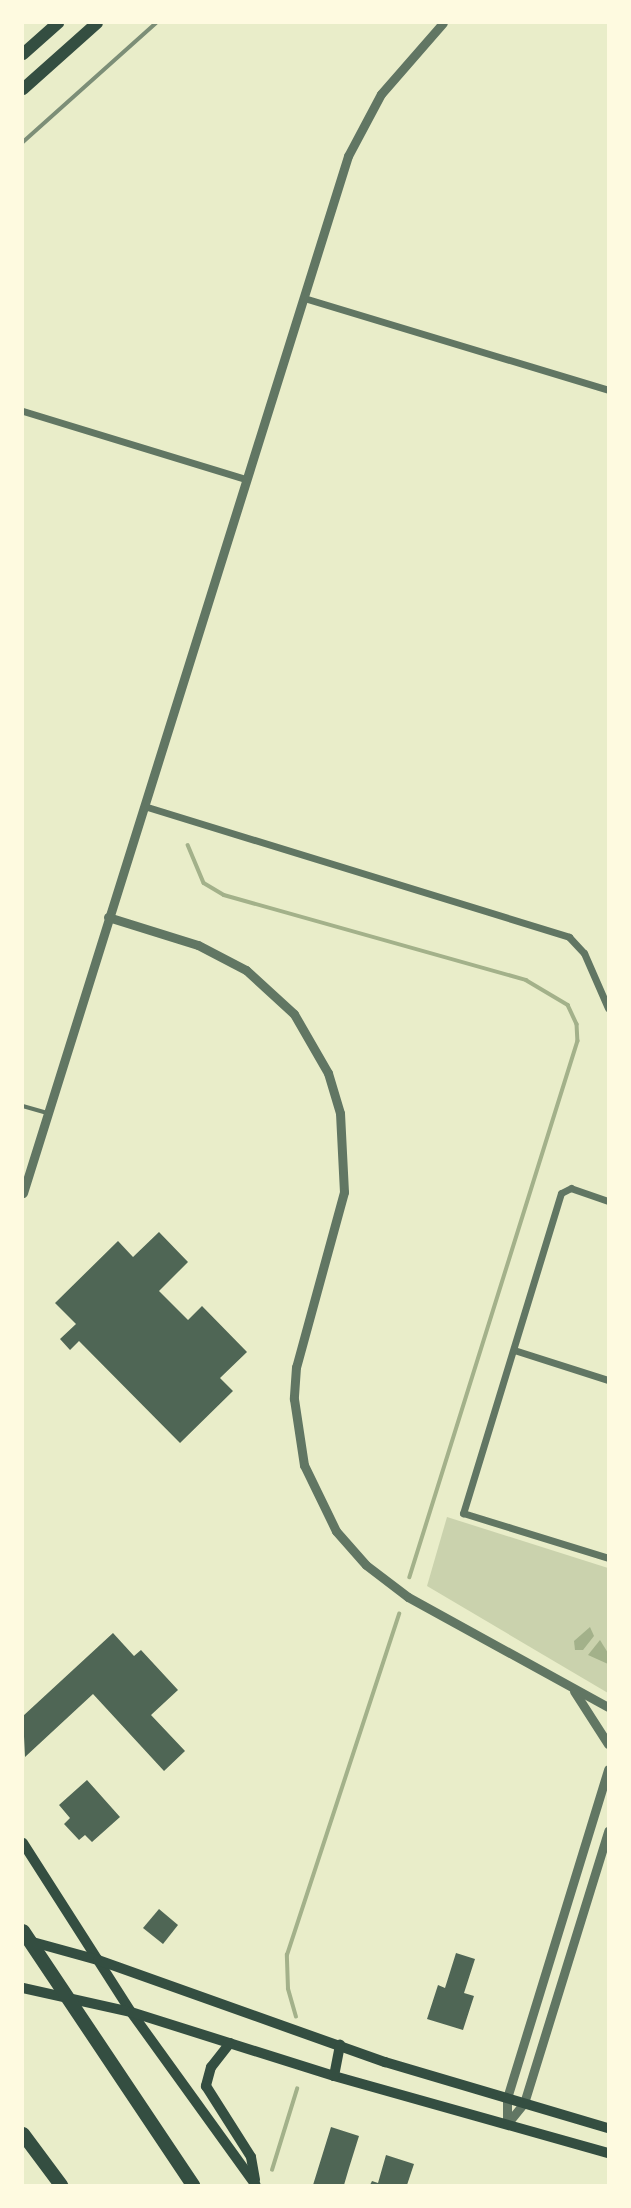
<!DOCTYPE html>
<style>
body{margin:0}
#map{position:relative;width:631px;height:2208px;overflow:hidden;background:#e9edc9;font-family:Mulish,sans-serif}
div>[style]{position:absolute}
.green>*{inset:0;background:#cad2ad}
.water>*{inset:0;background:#a3b18a}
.stream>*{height:3.5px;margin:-1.75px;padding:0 1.75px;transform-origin:1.75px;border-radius:1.75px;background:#a3b18a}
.building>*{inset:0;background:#4f6655}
.service>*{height:3.5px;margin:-1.75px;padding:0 1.75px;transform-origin:1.75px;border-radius:1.75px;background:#617663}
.minor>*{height:7px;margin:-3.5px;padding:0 3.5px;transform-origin:3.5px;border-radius:3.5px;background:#617663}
.tertiary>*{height:9px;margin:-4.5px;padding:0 4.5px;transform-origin:4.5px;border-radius:4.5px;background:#617663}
.secondary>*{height:10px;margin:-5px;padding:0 5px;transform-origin:5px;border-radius:5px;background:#344e41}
.primary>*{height:12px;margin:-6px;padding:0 6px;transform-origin:6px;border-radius:6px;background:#344e41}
.motorway>*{height:14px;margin:-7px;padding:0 7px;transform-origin:7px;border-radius:7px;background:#344e41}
.rail>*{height:3.5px;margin:-1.75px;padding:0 1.75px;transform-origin:1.75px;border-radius:1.75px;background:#7c8e77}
span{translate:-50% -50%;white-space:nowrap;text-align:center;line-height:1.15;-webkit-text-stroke:6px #fefae0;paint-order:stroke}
.frame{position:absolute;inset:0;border:24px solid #fefae0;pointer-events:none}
</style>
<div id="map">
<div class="green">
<div style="clip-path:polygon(447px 1517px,608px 1568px,608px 1693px,427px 1586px)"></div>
</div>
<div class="water">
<div style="clip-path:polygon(590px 1627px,594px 1636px,583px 1650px,575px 1650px,574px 1641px)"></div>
<div style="clip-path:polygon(600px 1640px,608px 1653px,608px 1664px,588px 1655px)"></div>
</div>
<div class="stream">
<div style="left:188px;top:845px;width:41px;rotate:67.2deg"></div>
<div style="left:204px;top:883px;width:23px;rotate:31deg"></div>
<div style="left:224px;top:895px;width:314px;rotate:15.7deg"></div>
<div style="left:526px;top:980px;width:49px;rotate:30.8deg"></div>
<div style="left:568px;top:1005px;width:21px;rotate:65deg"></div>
<div style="left:577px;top:1024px;width:17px;rotate:87deg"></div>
<div style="left:578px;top:1041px;width:562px;rotate:107.4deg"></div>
<div style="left:296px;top:2017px;width:29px;rotate:-106deg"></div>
<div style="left:288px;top:1989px;width:34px;rotate:-92deg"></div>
<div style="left:287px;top:1955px;width:359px;rotate:-71.8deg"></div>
<div style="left:272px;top:2170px;width:85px;rotate:-72.8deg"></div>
</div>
<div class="building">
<div style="clip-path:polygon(159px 1232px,188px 1262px,159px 1291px,188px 1320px,202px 1306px,247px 1352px,220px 1378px,233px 1391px,180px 1443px,79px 1341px,70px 1350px,60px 1339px,76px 1324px,55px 1303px,118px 1241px,133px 1257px)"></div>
<div style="clip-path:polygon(113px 1633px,134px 1656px,141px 1650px,178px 1690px,151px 1715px,185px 1751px,164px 1771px,93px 1694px,25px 1757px,23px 1716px)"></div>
<div style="clip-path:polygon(87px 1780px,120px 1817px,92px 1842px,85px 1835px,79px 1840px,64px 1824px,70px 1818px,59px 1805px)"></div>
<div style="clip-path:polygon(159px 1909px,178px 1925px,163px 1944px,143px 1928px)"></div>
<div style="clip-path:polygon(456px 1953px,475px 1959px,464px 1993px,474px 1996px,463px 2030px,427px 2019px,438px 1985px,445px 1988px)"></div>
<div style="clip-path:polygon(331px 2127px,359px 2136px,349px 2168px,344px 2185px,313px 2185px)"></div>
<div style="clip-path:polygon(386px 2155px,414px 2164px,407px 2185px,370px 2185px,372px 2181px,378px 2183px)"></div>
</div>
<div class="service">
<div style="left:23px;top:1106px;width:26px;rotate:16deg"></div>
</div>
<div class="minor">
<div style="left:304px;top:298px;width:318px;rotate:16.8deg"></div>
<div style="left:23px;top:411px;width:233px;rotate:17deg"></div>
<div style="left:144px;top:806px;width:445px;rotate:17.1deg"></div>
<div style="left:569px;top:937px;width:22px;rotate:47deg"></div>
<div style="left:584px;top:953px;width:60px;rotate:66.4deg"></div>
<div style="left:608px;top:1201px;width:39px;rotate:-161deg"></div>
<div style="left:571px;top:1188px;width:11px;rotate:153deg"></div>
<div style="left:561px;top:1193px;width:335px;rotate:107deg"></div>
<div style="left:463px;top:1513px;width:152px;rotate:17.2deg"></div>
<div style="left:514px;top:1350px;width:99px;rotate:17.7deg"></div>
</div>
<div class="tertiary">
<div style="left:108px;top:917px;width:94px;rotate:17.3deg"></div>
<div style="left:198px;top:945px;width:54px;rotate:27.5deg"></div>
<div style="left:246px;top:970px;width:65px;rotate:42.5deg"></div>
<div style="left:294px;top:1014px;width:68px;rotate:60deg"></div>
<div style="left:328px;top:1073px;width:42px;rotate:73.3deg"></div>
<div style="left:340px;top:1113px;width:79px;rotate:87.1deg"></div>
<div style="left:344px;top:1192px;width:181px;rotate:105.3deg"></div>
<div style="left:296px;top:1367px;width:32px;rotate:94deg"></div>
<div style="left:294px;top:1399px;width:67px;rotate:81.4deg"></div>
<div style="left:304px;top:1465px;width:73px;rotate:64.1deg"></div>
<div style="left:336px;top:1531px;width:45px;rotate:48.6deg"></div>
<div style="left:366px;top:1565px;width:53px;rotate:37.3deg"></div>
<div style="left:408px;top:1597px;width:228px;rotate:28.8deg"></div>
<div style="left:23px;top:1193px;width:1087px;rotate:-72.6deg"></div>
<div style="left:348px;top:156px;width:70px;rotate:-62deg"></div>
<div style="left:381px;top:94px;width:94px;rotate:-48.9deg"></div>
<div style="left:574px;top:1691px;width:63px;rotate:57.3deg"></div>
<div style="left:507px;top:2124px;width:26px;rotate:-90deg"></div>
<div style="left:507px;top:2098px;width:344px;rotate:-72.9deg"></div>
<div style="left:507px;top:2124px;width:27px;rotate:-51deg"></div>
<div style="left:524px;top:2103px;width:285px;rotate:-72.8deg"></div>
</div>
<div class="secondary">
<div style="left:23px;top:1843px;width:201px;rotate:57.4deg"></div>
<div style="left:131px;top:2012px;width:213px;rotate:54.2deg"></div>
<div style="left:29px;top:1941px;width:72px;rotate:15.4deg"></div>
<div style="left:98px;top:1960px;width:305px;rotate:19.6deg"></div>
<div style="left:385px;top:2062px;width:233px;rotate:16.5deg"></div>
<div style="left:23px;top:1988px;width:111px;rotate:12.5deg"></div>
<div style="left:131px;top:2012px;width:213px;rotate:17.5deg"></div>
<div style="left:334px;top:2076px;width:285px;rotate:15.7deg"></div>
<div style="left:230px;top:2043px;width:31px;rotate:128deg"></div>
<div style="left:211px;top:2067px;width:20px;rotate:105deg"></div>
<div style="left:206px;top:2086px;width:84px;rotate:57.6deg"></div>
<div style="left:251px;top:2157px;width:23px;rotate:80deg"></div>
<div style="left:334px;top:2076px;width:32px;rotate:-79deg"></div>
</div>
<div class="primary">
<div style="left:23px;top:54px;width:47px;rotate:-41.5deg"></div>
<div style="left:23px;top:89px;width:99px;rotate:-41.7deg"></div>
</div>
<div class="motorway">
<div style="left:23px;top:1931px;width:306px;rotate:56.2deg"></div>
<div style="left:23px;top:2134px;width:64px;rotate:53.3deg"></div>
</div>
<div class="rail">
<div style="left:23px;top:142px;width:178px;rotate:-41.8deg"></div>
</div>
<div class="frame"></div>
</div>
